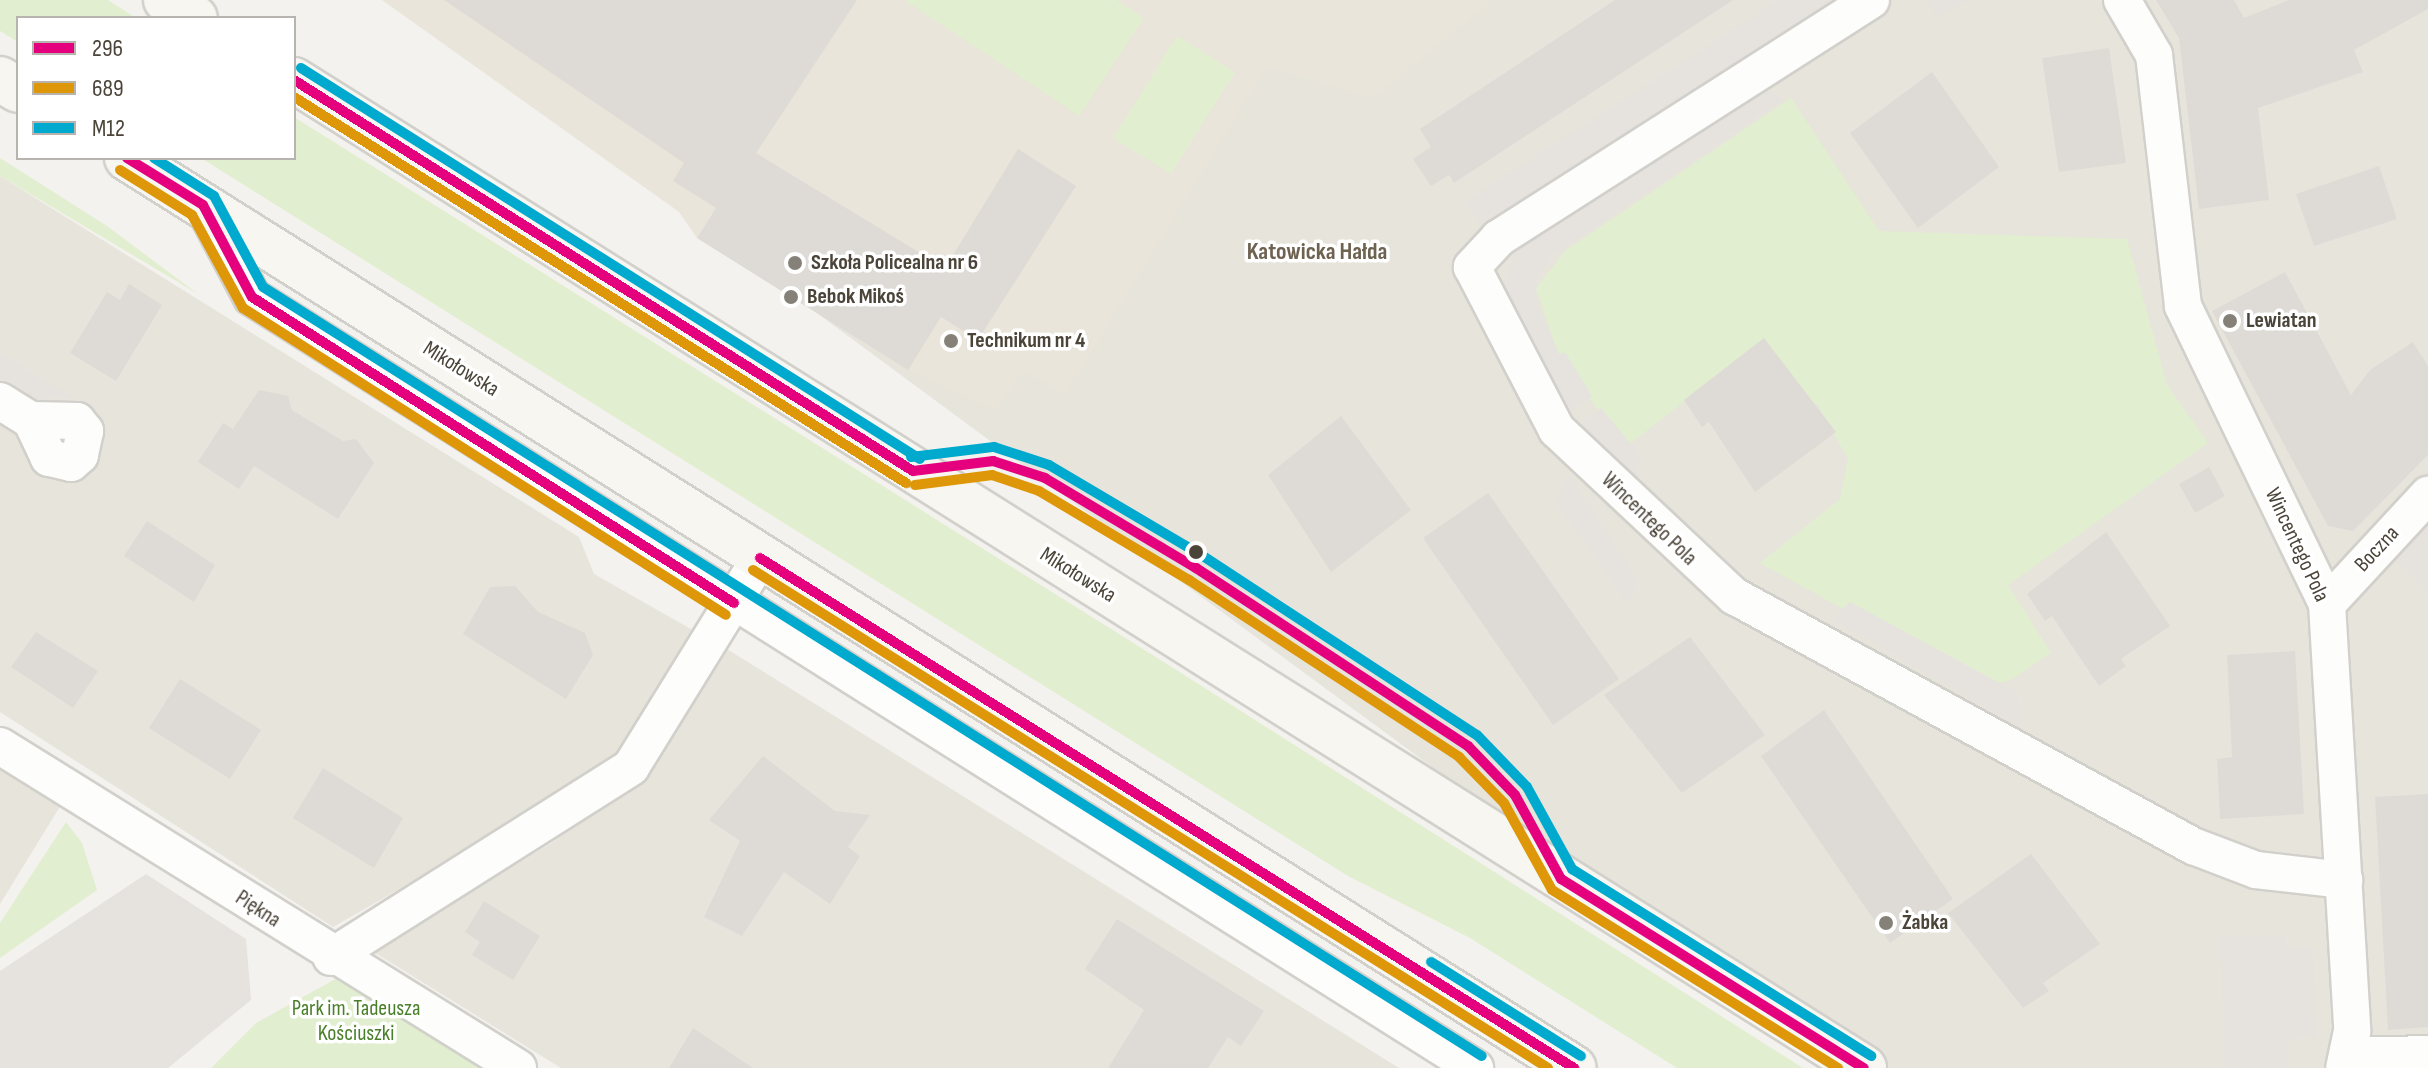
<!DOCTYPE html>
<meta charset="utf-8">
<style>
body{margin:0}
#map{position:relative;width:2428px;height:1068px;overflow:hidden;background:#f4f2ee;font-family:"Sofia Sans Condensed",sans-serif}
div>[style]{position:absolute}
.residential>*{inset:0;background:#e7e4dc}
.industrial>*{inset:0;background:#e6e2de}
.education>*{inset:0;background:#eae5da}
.green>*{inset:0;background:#e1eecf}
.parking>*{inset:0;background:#e6e3df}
.building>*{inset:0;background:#dedbd6}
.roads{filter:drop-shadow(2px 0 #d2d0cb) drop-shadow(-2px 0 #d2d0cb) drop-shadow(0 2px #d2d0cb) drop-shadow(0 -2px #d2d0cb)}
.street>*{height:36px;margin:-18px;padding:0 18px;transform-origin:18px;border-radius:18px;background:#fdfdfc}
.secondary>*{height:44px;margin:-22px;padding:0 22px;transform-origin:22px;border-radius:22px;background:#f7f6f1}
.bus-1>*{height:10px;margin:-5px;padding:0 5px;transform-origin:5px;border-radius:5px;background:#e5007d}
.bus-2>*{height:10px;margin:-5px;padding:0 5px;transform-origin:5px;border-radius:5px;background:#dd9709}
.bus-3>*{height:10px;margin:-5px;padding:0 5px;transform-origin:5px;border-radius:5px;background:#00a9ce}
.dots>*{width:22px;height:22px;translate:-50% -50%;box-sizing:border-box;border:4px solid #fff;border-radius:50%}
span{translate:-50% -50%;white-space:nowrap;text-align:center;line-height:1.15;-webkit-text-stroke:7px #fff;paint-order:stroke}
.poi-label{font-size:22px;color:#4b4439;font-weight:700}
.left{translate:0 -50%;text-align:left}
.street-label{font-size:22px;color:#4b4439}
.park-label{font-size:22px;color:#4a7f2a}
.neighbourhood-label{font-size:24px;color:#6e6250;font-weight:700}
.legend{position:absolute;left:16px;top:16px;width:280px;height:144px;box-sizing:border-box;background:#fff;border:2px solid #b7b4b0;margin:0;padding:10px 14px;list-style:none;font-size:24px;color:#4b4439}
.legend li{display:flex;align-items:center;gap:16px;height:40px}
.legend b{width:40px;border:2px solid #b7b4b0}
</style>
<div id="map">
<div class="residential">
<div style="clip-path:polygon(393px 0,2428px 0,2428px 1068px,1864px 1068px,1585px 880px)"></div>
<div style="clip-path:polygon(0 176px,579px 537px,594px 574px,698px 633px,617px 765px,333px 927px,0 712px)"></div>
<div style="clip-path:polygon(727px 649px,1399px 1068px,561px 1068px,372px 951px,550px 844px,653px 770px)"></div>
<div style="clip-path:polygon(0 759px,60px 796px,61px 805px,0 904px)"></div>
</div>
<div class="industrial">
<div style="clip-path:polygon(2428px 527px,2428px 593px,2395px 560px)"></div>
</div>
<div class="education">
<div style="clip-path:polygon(382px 0,1492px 0,1373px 97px,1267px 67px,1065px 394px,1024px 371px,996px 409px,908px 370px,697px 238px,679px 212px)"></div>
</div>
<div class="green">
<div style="clip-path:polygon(0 0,108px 0,136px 18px,18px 18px,18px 42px,0 31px)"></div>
<div style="clip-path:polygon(904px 0,1116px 0,1144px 18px,1079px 116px)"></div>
<div style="clip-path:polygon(1177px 36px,1235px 72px,1171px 174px,1113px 138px)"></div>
<div style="clip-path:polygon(1791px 98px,1879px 231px,2127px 239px,2167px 385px,2208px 443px,2008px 585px,2051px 653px,2011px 680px,1984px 687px,1760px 563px,1840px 499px,1848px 459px,1817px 404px,1810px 407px,1764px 339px,1626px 447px,1559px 358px,1536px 288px,1566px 250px)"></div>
<div style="clip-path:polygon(294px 117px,1167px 664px,1803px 1068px,1677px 1068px,1470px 938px,1348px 876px,201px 158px,294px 158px)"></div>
<div style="clip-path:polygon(0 158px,107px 226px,198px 294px,0 176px)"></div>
<div style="clip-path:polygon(1042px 486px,1447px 742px,1447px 748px,1033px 489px)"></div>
<div style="clip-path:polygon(66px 822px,82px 843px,97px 890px,0 958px,0 923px)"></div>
<div style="clip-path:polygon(357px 967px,513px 1068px,211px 1068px,256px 1023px)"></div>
</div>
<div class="parking">
<div style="clip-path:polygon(1779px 0,1844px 0,1486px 231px,1466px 201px)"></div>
<div style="clip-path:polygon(1927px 0,1967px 0,1939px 18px)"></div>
<div style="clip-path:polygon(1759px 85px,1784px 99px,1554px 255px,1538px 275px,1535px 301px,1559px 354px,1565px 352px,1592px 396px,1568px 413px,1502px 288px,1513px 257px,1533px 230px)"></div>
<div style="clip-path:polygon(0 354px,75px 397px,14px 401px,0 392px)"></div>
<div style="clip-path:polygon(1601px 408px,1641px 456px,1632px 491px,1578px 425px)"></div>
<div style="clip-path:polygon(1569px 475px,1638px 579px,1628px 604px,1556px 503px)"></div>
<div style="clip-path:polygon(1850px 602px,2018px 693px,2020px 727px,1832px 619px)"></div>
<div style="clip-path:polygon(146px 874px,246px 939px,251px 1000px,168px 1068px,0 1068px,0 971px)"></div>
<div style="clip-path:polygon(2286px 935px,2288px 948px,2313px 947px,2317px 1038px,2287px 1039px,2288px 1068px,2225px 1068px,2220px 937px)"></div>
</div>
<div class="building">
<div style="clip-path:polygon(444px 0,857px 0,756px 153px,945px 268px,1018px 149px,1076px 186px,978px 340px,941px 317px,908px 370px,697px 238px,716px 208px,673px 181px,684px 163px)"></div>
<div style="clip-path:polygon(1615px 0,1733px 0,1454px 183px,1449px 175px,1431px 186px,1413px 159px,1431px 147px,1420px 129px)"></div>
<div style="clip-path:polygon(2156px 0,2234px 0,2244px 18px,2289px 0,2428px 0,2428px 9px,2354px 50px,2363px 72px,2258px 108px,2269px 200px,2199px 209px,2179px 38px)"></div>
<div style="clip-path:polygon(2109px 48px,2126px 163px,2059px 172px,2042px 58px)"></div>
<div style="clip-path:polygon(1932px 72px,1999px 167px,1918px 228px,1850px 133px)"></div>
<div style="clip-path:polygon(2379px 166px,2397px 219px,2314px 246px,2296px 194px)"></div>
<div style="clip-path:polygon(2285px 272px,2351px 395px,2370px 370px,2413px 342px,2428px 366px,2428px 455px,2353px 531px,2328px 526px,2212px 311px)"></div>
<div style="clip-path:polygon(129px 284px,162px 305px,116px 381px,70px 353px,107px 292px,120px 300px)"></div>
<div style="clip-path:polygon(1764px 338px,1836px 432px,1755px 492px,1709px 422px,1702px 427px,1684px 400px)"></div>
<div style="clip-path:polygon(259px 390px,288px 396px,292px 410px,343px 441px,356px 439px,374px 463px,338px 519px,254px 466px,239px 489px,198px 462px,223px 423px,233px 429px)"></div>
<div style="clip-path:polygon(1341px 416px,1411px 510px,1331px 572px,1268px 475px)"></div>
<div style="clip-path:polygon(2209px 467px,2225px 496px,2195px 513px,2179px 484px)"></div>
<div style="clip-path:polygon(1488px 493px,1619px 679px,1553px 725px,1423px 538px)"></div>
<div style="clip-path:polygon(147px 521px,215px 565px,194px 602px,124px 556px)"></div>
<div style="clip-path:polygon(2106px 532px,2170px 626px,2121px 659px,2126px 666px,2099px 686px,2052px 616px,2045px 621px,2027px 594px)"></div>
<div style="clip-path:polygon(515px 586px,538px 612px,585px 633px,593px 655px,566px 699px,463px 634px,490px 587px)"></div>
<div style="clip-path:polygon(36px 632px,98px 671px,73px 708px,11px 667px)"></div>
<div style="clip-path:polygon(1690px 637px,1765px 735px,1682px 793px,1604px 695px)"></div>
<div style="clip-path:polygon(2295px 651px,2304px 814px,2220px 819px,2217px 759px,2232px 757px,2227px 655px)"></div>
<div style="clip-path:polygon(180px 679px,261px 730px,230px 779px,149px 728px)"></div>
<div style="clip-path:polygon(1824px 710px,1953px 899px,1890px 943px,1761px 756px)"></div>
<div style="clip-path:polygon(763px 756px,835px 811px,870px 815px,848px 847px,860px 856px,830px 904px,784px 872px,742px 936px,704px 917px,740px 841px,709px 820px)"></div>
<div style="clip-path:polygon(323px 768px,403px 818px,374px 868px,293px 818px)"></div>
<div style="clip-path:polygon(2428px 794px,2428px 1027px,2388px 1030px,2375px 797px)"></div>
<div style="clip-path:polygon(2031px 854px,2100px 944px,2043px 983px,2049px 991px,2023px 1008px,1948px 913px)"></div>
<div style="clip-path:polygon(484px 901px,540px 936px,513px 980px,472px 955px,480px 942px,465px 932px)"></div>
<div style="clip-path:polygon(1117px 919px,1264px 1011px,1241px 1046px,1228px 1037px,1208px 1068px,1108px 1068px,1144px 1010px,1085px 969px)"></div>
<div style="clip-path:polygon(693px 1028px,753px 1068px,669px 1068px)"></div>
</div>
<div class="roads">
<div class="street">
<div style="left:1871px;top:0;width:442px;rotate:147.4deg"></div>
<div style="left:1499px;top:238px;width:40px;rotate:133deg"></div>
<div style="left:1472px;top:267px;width:184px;rotate:62.5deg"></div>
<div style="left:1557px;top:430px;width:243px;rotate:43.2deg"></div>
<div style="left:1734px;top:596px;width:523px;rotate:28.58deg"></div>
<div style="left:2193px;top:846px;width:67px;rotate:20.9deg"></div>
<div style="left:2256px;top:870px;width:89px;rotate:6.5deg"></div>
<div style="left:2122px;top:0;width:64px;rotate:59.8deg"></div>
<div style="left:2154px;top:55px;width:253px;rotate:83.4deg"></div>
<div style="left:2183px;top:306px;width:331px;rotate:64.2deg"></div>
<div style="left:2327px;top:604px;width:428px;rotate:86.6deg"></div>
<div style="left:2352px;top:1031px;width:38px;rotate:102deg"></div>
<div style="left:203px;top:205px;width:104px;rotate:62deg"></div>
<div style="left:252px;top:297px;width:1446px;rotate:32.23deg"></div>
<div style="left:0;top:401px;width:36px;rotate:32deg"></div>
<div style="left:31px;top:420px;width:46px;rotate:1.2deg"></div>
<div style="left:77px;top:421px;width:13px;rotate:51deg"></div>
<div style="left:85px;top:431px;width:25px;rotate:102deg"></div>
<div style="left:80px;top:455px;width:12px;rotate:138deg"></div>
<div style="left:71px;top:463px;width:23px;rotate:-167deg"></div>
<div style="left:49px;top:458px;width:42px;rotate:-115.3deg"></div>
<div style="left:2327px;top:604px;width:149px;rotate:-47.2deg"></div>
<div style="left:0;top:746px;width:610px;rotate:31.87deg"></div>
<div style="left:331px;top:957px;width:355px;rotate:-32.3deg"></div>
<div style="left:631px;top:767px;width:246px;rotate:-58.3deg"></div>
<div style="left:2347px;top:1056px;width:81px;rotate:-1.4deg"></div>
</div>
<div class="secondary">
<div style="left:166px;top:0;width:34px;rotate:32deg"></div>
<div style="left:0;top:79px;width:21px;rotate:31deg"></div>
<div style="left:294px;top:80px;width:1855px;rotate:32.18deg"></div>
<div style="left:127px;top:158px;width:1709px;rotate:32.17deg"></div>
</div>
</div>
<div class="bus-1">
<div style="left:294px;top:80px;width:732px;rotate:32.28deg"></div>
<div style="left:127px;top:158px;width:89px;rotate:31.7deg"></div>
<div style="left:203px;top:205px;width:104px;rotate:62deg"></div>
<div style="left:252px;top:297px;width:571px;rotate:32.41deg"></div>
<div style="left:913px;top:471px;width:81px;rotate:-7.1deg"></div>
<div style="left:993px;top:461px;width:55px;rotate:18.1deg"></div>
<div style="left:1045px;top:478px;width:176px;rotate:30.8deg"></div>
<div style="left:1196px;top:568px;width:325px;rotate:33.2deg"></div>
<div style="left:1468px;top:746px;width:68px;rotate:46.2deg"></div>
<div style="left:1515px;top:795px;width:96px;rotate:61.3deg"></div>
<div style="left:1561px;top:879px;width:357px;rotate:32deg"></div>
<div style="left:760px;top:558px;width:961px;rotate:32.07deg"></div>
</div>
<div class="bus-2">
<div style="left:294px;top:97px;width:724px;rotate:32.24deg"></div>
<div style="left:120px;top:170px;width:85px;rotate:32deg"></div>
<div style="left:192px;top:215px;width:106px;rotate:61.3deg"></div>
<div style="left:243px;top:308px;width:572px;rotate:32.44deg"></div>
<div style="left:915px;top:485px;width:78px;rotate:-7.4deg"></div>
<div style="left:992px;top:475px;width:50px;rotate:18.8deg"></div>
<div style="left:1039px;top:491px;width:174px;rotate:30.7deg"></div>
<div style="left:1189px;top:580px;width:323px;rotate:33.2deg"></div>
<div style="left:1459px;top:757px;width:64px;rotate:45.6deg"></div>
<div style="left:1504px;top:803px;width:99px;rotate:61.1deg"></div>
<div style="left:1552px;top:890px;width:337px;rotate:31.9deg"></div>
<div style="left:753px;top:570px;width:938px;rotate:32.06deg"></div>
</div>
<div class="bus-3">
<div style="left:301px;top:68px;width:732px;rotate:32.28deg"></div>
<div style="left:154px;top:158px;width:71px;rotate:32.3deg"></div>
<div style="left:214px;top:196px;width:103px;rotate:61.7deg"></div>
<div style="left:263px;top:287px;width:1441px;rotate:32.25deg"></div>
<div style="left:911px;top:457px;width:84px;rotate:-6.9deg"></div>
<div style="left:994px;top:447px;width:58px;rotate:18.1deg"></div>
<div style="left:1049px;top:465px;width:179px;rotate:30.6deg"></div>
<div style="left:1203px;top:556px;width:327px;rotate:33.2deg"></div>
<div style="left:1477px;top:735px;width:72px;rotate:46.1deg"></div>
<div style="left:1527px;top:787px;width:94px;rotate:61.2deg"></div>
<div style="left:1572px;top:869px;width:353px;rotate:32deg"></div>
<div style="left:1431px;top:962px;width:177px;rotate:32.1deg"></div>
</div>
<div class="dots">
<div style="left:795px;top:263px;background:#868178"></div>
<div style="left:791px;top:297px;background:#868178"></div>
<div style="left:2230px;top:321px;background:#868178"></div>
<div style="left:951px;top:341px;background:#868178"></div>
<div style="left:1196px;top:552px;background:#4b4439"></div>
<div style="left:1886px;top:923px;background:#868178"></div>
</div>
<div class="poi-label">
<span class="left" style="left:811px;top:263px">Szkoła Policealna nr 6</span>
<span class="left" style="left:807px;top:297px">Bebok Mikoś</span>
<span class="left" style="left:2246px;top:321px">Lewiatan</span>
<span class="left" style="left:967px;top:341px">Technikum nr 4</span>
<span class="left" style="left:1902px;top:923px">Żabka</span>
</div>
<div class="street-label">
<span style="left:461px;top:369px;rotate:32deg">Mikołowska</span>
<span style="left:1649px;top:519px;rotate:44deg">Wincentego Pola</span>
<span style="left:2297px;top:545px;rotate:65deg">Wincentego Pola</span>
<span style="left:2377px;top:549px;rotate:-47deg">Boczna</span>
<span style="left:1078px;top:575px;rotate:32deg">Mikołowska</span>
<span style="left:258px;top:909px;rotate:33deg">Piękna</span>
</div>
<div class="park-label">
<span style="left:356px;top:1021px">Park im. Tadeusza<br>Kościuszki</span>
</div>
<div class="neighbourhood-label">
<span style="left:1317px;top:252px">Katowicka Hałda</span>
</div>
<ul class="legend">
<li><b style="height:10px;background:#e5007d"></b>296</li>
<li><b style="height:10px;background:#dd9709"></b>689</li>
<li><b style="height:10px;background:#00a9ce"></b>M12</li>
</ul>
</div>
